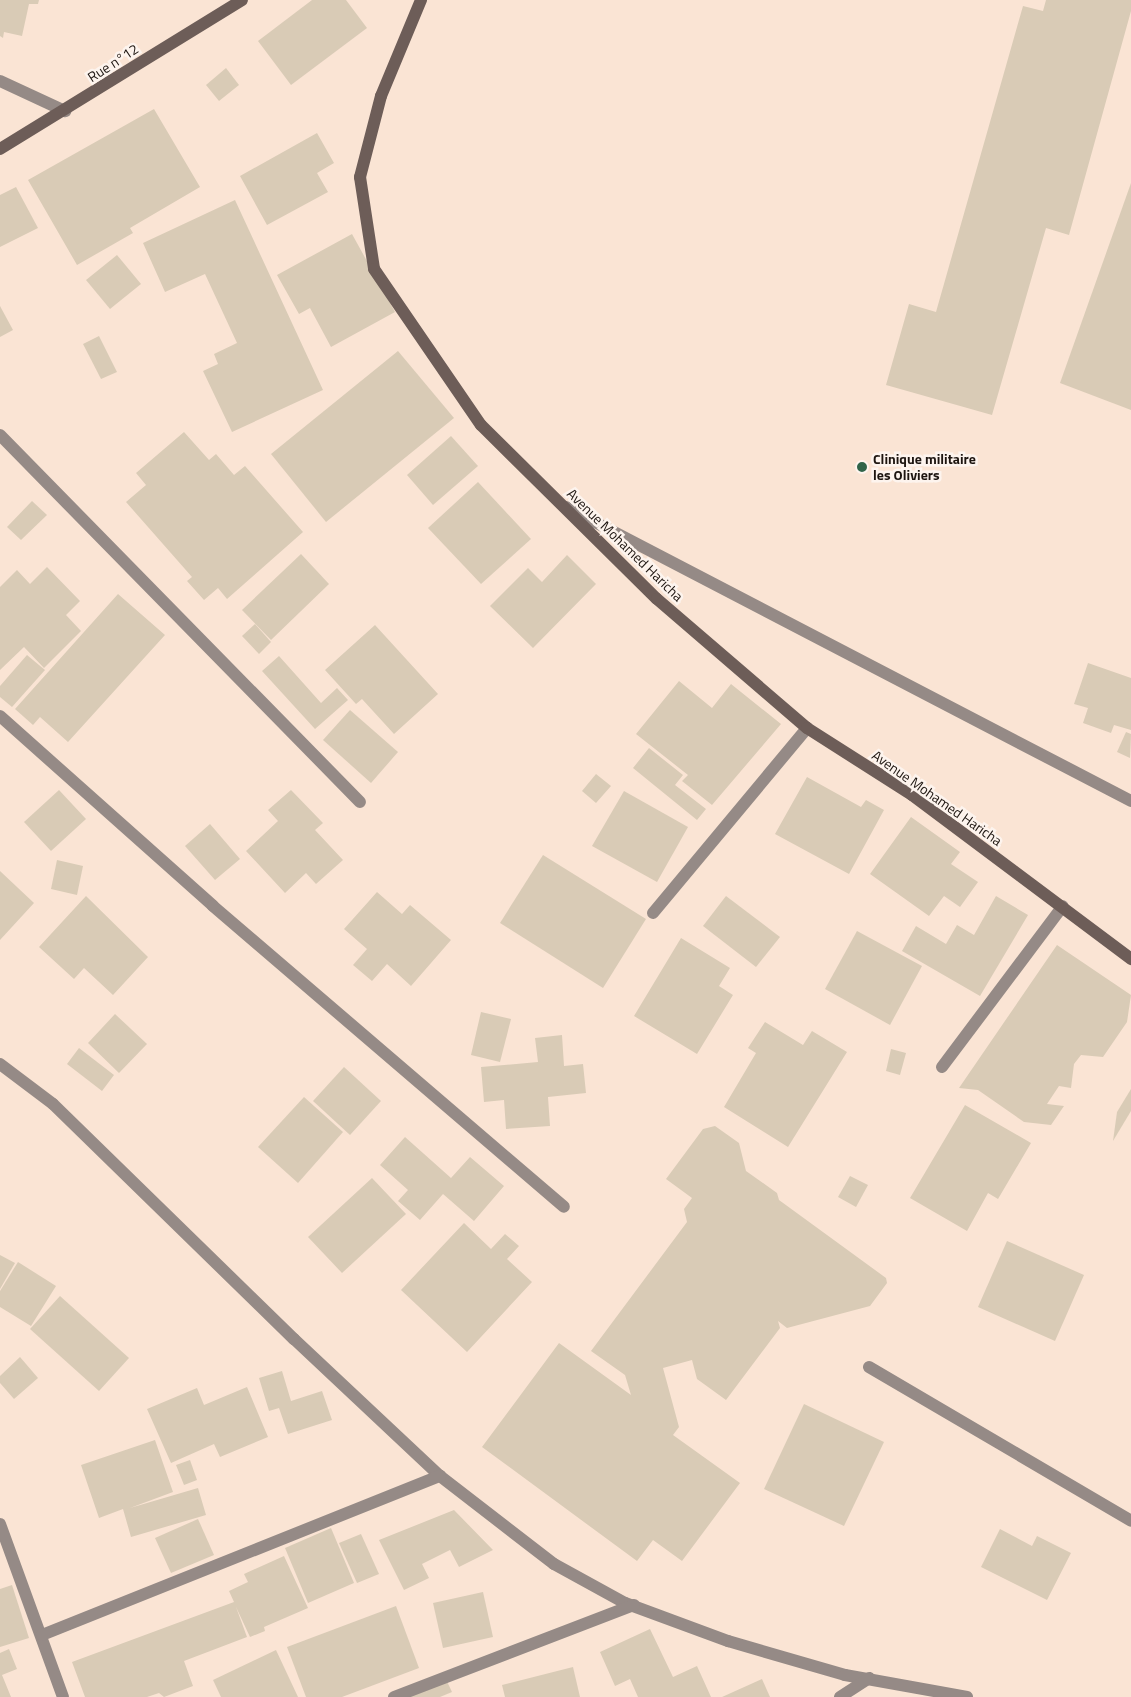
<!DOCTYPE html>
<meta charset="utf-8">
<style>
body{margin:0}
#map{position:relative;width:1131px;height:1697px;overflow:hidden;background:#fae4d4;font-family:"Titillium Web",sans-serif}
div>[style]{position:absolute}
.building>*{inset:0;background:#d9cbb6}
.lane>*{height:12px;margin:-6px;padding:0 6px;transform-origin:6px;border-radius:6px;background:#958a86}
.street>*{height:12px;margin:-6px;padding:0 6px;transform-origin:6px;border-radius:6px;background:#958a86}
.secondary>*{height:12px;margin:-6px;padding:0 6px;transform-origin:6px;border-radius:6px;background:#6d5d58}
.dots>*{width:14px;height:14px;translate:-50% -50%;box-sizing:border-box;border:2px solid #fdf4ee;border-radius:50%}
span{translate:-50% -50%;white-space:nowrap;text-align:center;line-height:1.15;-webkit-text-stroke:5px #fdf4ee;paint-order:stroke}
.street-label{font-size:14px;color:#1d1510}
.poi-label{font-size:14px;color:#1d1510;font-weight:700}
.left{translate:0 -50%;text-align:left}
</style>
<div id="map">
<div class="building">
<div style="clip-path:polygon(0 0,39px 0,38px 4px,29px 4px,22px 36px,4px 32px,3px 38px,0 36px)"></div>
<div style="clip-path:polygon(312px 0,346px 0,367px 28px,291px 85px,258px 41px)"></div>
<div style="clip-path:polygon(1046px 0,1131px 0,1131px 11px,1069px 235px,1046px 228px,992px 415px,886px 385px,909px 304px,936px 312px,1023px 6px,1043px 11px)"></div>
<div style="clip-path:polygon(226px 68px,239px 85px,219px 101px,206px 85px)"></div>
<div style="clip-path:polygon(154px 109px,200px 187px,130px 228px,133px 233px,77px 265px,28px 180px)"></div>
<div style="clip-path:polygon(317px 133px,334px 163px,317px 173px,328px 192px,267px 225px,240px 176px)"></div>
<div style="clip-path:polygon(1131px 183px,1131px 410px,1060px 383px)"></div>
<div style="clip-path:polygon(16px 187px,38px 228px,0 247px,0 195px)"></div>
<div style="clip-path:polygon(235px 200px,323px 390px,232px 432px,203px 371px,218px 364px,214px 354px,237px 343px,205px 274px,165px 292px,143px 243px)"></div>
<div style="clip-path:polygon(352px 234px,395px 312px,331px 347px,310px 308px,299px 314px,277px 275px)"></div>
<div style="clip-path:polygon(117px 255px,141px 284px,110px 309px,86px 280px)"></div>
<div style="clip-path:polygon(0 306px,13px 330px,0 337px)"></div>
<div style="clip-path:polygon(99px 336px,117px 372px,101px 379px,83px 344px)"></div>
<div style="clip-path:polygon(398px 351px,454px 418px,326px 522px,271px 454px)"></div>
<div style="clip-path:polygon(184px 432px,209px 460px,216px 454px,234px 475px,245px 466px,303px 532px,227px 599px,218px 588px,204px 600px,187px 581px,192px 577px,126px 502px,146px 485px,136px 473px)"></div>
<div style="clip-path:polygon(451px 436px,478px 466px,433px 505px,407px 475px)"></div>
<div style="clip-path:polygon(478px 482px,531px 539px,481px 584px,428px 528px)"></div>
<div style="clip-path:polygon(32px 501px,47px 515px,21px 540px,7px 527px)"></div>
<div style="clip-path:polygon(301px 554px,329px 584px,271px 640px,242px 610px)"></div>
<div style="clip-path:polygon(567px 555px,596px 584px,533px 648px,490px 606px,528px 568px,542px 582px)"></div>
<div style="clip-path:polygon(47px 567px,80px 601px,66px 615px,81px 631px,44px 668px,24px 647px,0 670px,0 587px,17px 570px,30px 584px)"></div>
<div style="clip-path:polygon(118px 594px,165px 635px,68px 742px,40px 717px,33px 725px,15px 709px)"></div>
<div style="clip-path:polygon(255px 624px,271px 642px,259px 654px,242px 636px)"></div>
<div style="clip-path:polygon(375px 625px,438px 694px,394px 734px,362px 699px,356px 704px,325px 670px)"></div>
<div style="clip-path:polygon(27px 655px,45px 670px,12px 707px,0 697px,0 686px)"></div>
<div style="clip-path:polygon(279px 656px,321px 703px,337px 688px,348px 700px,315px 729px,262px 671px)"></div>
<div style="clip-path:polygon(1088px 663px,1131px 678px,1131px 730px,1114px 725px,1111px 733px,1083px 723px,1088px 708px,1074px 704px)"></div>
<div style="clip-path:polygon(679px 681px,712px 708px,731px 684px,781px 724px,712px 805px,682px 781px,688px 775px,636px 734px)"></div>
<div style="clip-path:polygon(350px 710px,398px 752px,371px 783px,323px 740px)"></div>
<div style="clip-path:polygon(1126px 732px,1131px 734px,1130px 758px,1117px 752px)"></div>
<div style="clip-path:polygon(649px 748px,683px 775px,675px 785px,706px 809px,697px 820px,633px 768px)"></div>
<div style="clip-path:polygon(596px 774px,611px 786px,596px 803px,582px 791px)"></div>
<div style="clip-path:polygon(807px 777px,861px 807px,866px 800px,884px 810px,849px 874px,775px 834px)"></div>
<div style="clip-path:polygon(59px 790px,86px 819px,51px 851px,24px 822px)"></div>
<div style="clip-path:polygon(291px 790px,323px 823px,315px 830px,343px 860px,316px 884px,306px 873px,285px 893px,246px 851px,278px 821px,268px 810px)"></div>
<div style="clip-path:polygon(624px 791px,688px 827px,657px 882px,592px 846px)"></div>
<div style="clip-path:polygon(911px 817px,960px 852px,951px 864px,978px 882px,960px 907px,944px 896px,929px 916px,870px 874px)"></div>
<div style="clip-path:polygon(210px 824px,240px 859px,215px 880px,185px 846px)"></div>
<div style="clip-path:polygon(543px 855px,646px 919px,603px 988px,500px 923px)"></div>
<div style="clip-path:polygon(57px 860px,83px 866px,77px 895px,51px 889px)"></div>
<div style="clip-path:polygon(0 871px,34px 903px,0 940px)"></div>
<div style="clip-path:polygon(377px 892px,402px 914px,410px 905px,451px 940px,411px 986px,387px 964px,372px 981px,353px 965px,367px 949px,344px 929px)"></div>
<div style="clip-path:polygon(86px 896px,148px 957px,113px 995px,84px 968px,74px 979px,39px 947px)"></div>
<div style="clip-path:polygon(726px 896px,780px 937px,756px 967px,703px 926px)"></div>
<div style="clip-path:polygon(996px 896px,1028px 915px,980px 996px,902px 951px,916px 926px,946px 944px,957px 925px,974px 935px)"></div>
<div style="clip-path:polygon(857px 931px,922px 966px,890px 1025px,825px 989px)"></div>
<div style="clip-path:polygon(681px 938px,730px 968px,719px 986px,733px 995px,697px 1054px,634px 1016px)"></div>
<div style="clip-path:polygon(1057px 945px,1131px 995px,1127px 1022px,1103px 1057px,1081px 1055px,1074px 1064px,1071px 1088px,1059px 1086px,1047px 1104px,1064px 1106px,1051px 1125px,1024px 1122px,978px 1090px,959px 1088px)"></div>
<div style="clip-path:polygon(481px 1012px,511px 1019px,500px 1062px,471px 1055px)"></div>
<div style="clip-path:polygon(115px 1014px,147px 1044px,119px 1073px,88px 1043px)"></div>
<div style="clip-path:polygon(765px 1022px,803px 1045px,812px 1031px,847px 1052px,788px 1147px,724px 1107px,756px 1053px,748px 1048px)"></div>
<div style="clip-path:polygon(562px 1035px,564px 1066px,583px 1064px,586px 1093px,548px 1097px,550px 1126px,506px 1129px,504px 1100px,484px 1102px,481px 1067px,538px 1062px,535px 1038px)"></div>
<div style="clip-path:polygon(79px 1048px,114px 1075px,102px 1091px,67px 1064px)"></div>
<div style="clip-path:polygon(891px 1049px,906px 1053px,900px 1075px,886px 1071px)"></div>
<div style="clip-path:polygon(344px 1067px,381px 1101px,350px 1135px,313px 1101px)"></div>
<div style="clip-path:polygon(1131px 1089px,1131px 1111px,1113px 1141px,1117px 1112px)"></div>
<div style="clip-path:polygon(304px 1097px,343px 1132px,298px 1183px,258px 1147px)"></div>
<div style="clip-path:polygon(965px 1105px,1031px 1143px,998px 1199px,988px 1193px,967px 1231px,910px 1198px)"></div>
<div style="clip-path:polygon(715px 1126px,739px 1143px,746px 1171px,777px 1193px,779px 1200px,886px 1278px,887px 1283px,870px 1306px,787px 1328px,778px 1321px,780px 1328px,726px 1400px,697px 1379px,692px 1360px,663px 1368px,679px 1427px,673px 1435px,740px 1483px,682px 1561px,653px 1540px,637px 1561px,482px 1447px,559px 1343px,631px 1395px,625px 1375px,591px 1351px,687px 1222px,684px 1209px,692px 1198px,666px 1179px,703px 1129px)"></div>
<div style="clip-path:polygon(405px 1137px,451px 1178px,470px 1157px,504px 1186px,474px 1221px,443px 1194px,420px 1220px,398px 1201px,408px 1190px,380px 1165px)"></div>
<div style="clip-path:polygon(850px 1176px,868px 1185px,856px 1207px,838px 1197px)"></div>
<div style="clip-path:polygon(372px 1178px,406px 1214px,342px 1273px,308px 1237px)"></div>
<div style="clip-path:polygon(464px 1223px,491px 1249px,505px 1234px,519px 1246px,507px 1259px,532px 1282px,467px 1352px,401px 1290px)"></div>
<div style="clip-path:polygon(1007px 1241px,1084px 1275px,1055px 1341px,978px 1307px)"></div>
<div style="clip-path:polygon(0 1255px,15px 1263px,0 1289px)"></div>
<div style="clip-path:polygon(18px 1262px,56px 1286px,31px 1326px,0 1307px,0 1291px)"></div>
<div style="clip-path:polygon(60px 1296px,129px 1358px,99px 1391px,30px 1329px)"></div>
<div style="clip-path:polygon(20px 1357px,38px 1378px,14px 1399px,0 1383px,0 1376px)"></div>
<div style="clip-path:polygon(282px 1371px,291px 1401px,322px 1391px,332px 1420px,288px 1434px,279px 1408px,269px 1411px,259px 1378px)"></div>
<div style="clip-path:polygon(247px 1387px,268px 1437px,220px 1457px,214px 1444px,171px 1463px,147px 1409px,197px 1388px,204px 1405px)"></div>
<div style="clip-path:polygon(804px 1404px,884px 1442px,844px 1526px,764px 1489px)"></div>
<div style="clip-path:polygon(155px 1440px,173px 1492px,130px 1508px,198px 1488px,206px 1515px,131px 1537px,123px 1509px,99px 1518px,81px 1465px)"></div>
<div style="clip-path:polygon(190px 1460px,197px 1480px,184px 1485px,176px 1465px)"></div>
<div style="clip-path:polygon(454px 1510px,493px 1550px,459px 1567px,450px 1550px,422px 1564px,429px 1578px,404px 1590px,379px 1540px)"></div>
<div style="clip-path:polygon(198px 1519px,214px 1555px,171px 1573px,155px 1538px)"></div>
<div style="clip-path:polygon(331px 1528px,354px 1583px,308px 1603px,285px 1548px)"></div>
<div style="clip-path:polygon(1000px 1529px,1032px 1546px,1037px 1536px,1071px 1553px,1047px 1600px,981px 1567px)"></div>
<div style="clip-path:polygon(361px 1534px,379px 1574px,357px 1583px,339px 1543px)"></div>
<div style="clip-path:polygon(284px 1556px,308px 1608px,264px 1627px,265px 1631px,250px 1637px,236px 1607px,247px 1637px,184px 1661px,193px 1686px,164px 1697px,159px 1693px,147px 1697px,85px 1697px,72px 1662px,234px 1602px,229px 1591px,248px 1582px,244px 1574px)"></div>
<div style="clip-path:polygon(12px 1585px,29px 1638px,0 1647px,0 1589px)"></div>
<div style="clip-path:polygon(483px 1592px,493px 1637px,443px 1648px,433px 1603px)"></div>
<div style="clip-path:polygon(396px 1606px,419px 1668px,342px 1697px,306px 1697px,287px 1647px)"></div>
<div style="clip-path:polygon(650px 1629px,673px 1677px,697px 1666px,711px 1697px,638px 1697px,630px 1679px,615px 1686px,600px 1652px)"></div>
<div style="clip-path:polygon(9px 1649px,17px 1669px,2px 1675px,11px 1697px,0 1697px,0 1653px)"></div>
<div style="clip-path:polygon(276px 1650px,298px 1697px,221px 1697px,213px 1680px)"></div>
<div style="clip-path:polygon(573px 1667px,580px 1697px,505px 1697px,502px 1685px)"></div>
<div style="clip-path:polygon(443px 1673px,452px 1692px,440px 1697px,404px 1697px)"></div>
<div style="clip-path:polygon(762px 1679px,770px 1697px,722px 1697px)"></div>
</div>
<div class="lane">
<div style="left:566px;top:507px;width:637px;rotate:27.49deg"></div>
<div style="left:653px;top:913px;width:241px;rotate:-50.2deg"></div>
</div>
<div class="street">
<div style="left:0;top:81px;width:72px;rotate:24.8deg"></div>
<div style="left:0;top:435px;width:514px;rotate:45.55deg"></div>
<div style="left:0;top:716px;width:285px;rotate:41.7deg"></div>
<div style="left:213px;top:906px;width:462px;rotate:40.6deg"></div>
<div style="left:0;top:1064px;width:66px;rotate:37deg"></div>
<div style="left:53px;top:1104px;width:337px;rotate:44.3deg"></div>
<div style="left:294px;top:1339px;width:200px;rotate:43.2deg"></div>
<div style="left:440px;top:1476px;width:144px;rotate:37.7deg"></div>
<div style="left:554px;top:1564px;width:81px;rotate:28.8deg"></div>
<div style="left:625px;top:1603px;width:110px;rotate:20.3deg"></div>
<div style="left:728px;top:1641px;width:122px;rotate:16.2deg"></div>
<div style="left:845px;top:1675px;width:124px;rotate:10.2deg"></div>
<div style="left:942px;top:1067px;width:201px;rotate:-53.1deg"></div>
<div style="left:869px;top:1367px;width:304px;rotate:30.4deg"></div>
<div style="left:0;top:1524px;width:184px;rotate:70deg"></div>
<div style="left:42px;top:1635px;width:429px;rotate:-21.8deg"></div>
<div style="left:394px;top:1697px;width:257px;rotate:-21deg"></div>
<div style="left:840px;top:1697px;width:35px;rotate:-33deg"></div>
</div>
<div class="secondary">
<div style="left:421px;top:0;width:104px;rotate:112.6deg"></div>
<div style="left:381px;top:96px;width:84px;rotate:104.5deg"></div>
<div style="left:360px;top:177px;width:93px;rotate:81.3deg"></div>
<div style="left:374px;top:269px;width:189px;rotate:55.6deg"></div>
<div style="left:481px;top:425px;width:247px;rotate:44.7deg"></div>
<div style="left:657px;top:599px;width:198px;rotate:40.7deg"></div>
<div style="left:807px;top:728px;width:125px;rotate:32.5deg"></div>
<div style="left:912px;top:795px;width:274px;rotate:36.8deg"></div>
<div style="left:0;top:149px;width:284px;rotate:-31.6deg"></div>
</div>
<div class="dots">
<div style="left:862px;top:467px;background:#30644a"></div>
</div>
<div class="street-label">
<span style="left:113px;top:63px;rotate:-33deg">Rue n°12</span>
<span style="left:625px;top:545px;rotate:44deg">Avenue Mohamed Haricha</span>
<span style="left:937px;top:798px;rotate:35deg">Avenue Mohamed Haricha</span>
</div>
<div class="poi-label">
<span class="left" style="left:873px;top:467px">Clinique militaire<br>les Oliviers</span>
</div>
</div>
